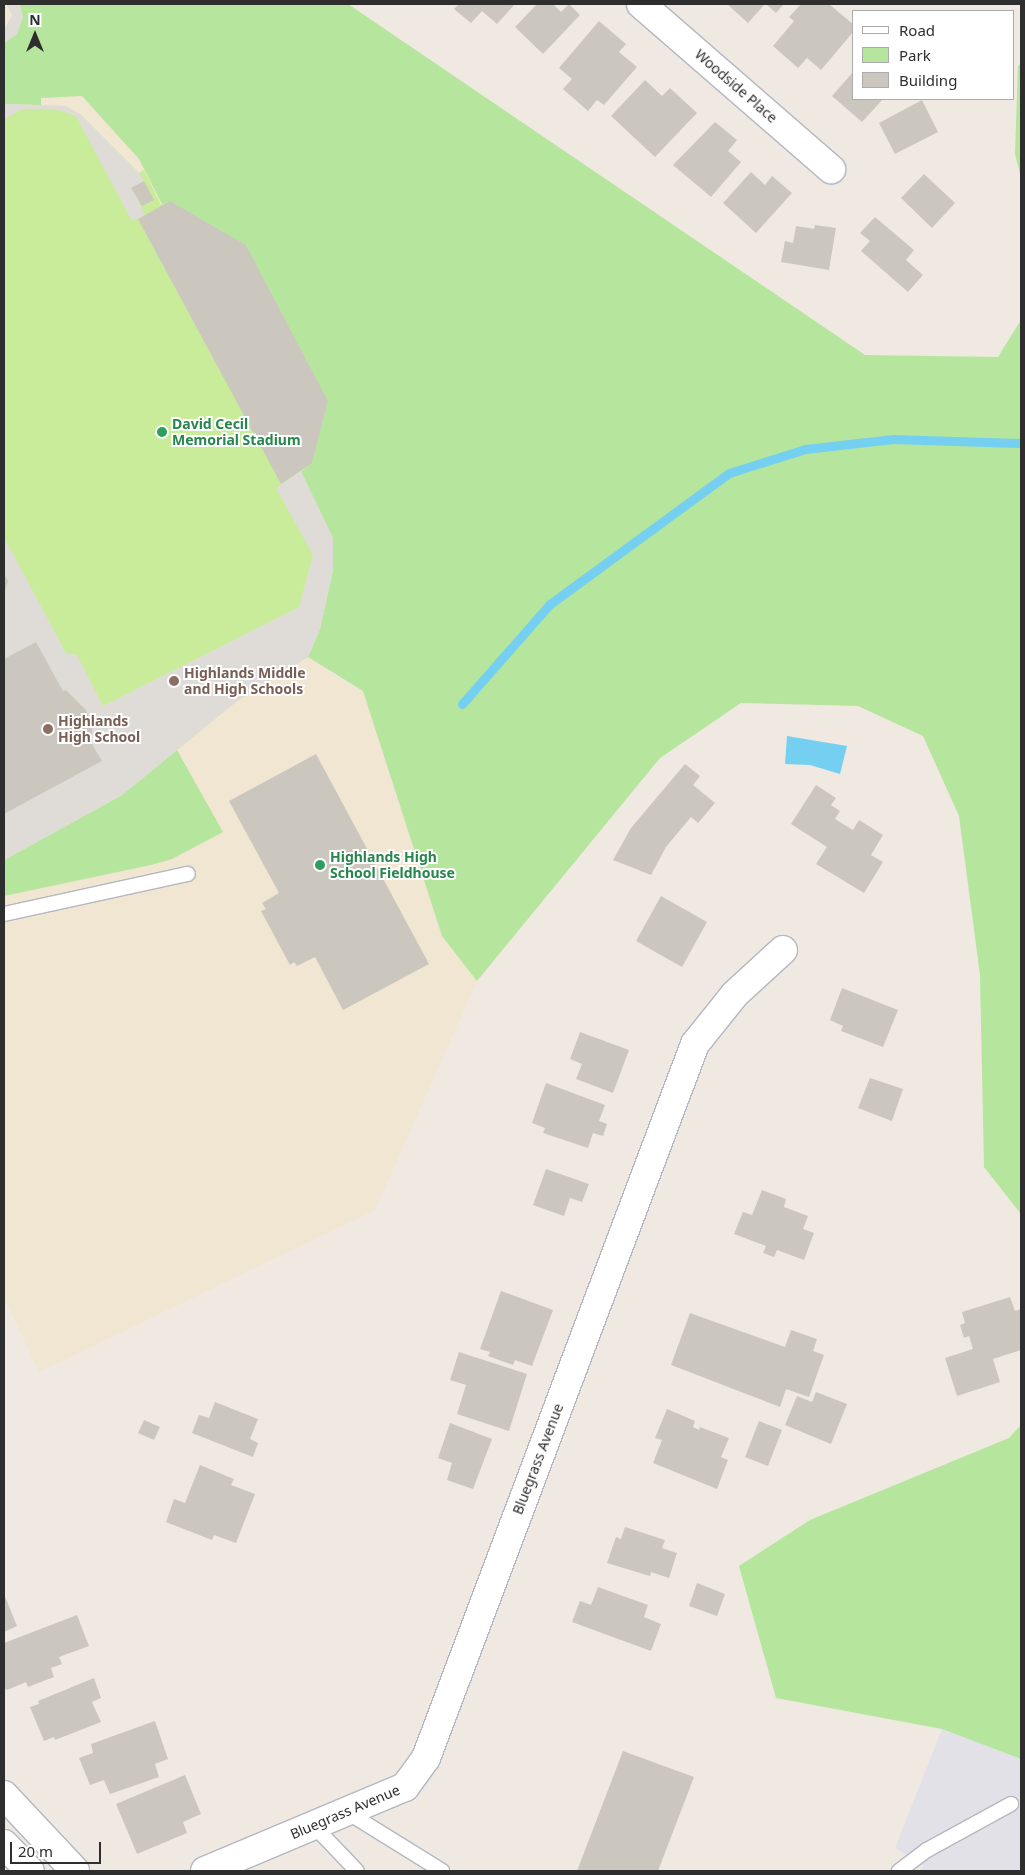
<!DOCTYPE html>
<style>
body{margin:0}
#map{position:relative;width:1025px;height:1875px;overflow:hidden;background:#efe9e1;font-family:"Noto Sans",sans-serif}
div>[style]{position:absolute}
.industrial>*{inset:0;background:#e3e1e8}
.education>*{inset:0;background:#f0e6d1}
.green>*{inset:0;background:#b6e59e}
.pitch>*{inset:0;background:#c9ec9a}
.plaza>*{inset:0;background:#dfdcd8}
.water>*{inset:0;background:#75cff0}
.stream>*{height:9px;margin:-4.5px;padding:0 4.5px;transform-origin:4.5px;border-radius:4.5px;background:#75cff0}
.building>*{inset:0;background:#cbc7bf}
.roads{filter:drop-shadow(1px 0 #b4b7c1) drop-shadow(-1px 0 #b4b7c1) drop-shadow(0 1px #b4b7c1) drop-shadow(0 -1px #b4b7c1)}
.service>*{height:14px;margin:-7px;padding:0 7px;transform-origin:7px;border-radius:7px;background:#fff}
.minor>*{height:28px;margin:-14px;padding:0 14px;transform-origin:14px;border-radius:14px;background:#fff}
.secondary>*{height:28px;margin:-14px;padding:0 14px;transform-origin:14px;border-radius:14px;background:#fff}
.dots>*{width:14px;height:14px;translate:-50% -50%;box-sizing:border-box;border:2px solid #fff;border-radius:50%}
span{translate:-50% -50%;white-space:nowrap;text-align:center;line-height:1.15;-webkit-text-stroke:4px #fff;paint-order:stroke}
.street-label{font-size:14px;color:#2e2e2e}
.leisure-label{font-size:14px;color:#27864d;font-weight:700}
.left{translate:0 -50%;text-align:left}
.education-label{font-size:14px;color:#785e54;font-weight:700}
.frame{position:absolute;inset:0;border:5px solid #2e2e2e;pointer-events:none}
.legend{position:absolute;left:852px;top:10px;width:162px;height:90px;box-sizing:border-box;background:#fff;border:1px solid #ababab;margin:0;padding:6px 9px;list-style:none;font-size:15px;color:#2e2e2e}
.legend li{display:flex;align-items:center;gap:10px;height:25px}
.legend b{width:25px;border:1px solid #ababab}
.north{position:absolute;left:10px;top:10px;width:50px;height:50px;-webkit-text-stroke:4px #fff;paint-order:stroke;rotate:0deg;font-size:14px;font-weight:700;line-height:20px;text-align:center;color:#2e2e2e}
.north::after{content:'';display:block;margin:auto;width:18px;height:22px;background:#2e2e2e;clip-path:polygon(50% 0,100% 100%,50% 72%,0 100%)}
.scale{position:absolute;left:10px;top:1842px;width:91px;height:22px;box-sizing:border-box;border:2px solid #2e2e2e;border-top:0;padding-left:6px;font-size:15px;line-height:18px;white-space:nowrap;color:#2e2e2e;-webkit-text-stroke:4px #fff;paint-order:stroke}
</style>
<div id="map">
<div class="industrial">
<div style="clip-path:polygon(942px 1729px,1021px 1759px,1021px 1871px,919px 1871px,924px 1866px,895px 1848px)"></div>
</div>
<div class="education">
<div style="clip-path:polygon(4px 4px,26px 4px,82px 96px,139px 159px,170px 201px,312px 463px,333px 538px,320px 629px,327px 671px,363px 691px,442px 936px,477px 981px,375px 1210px,39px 1372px,4px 1297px)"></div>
</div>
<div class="green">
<div style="clip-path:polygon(20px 4px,348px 4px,865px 355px,998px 357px,1021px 320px,1021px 1214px,984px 1167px,980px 975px,959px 816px,923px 736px,858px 706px,741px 703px,660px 758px,477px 981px,442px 936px,363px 691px,308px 657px,320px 629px,333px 570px,333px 538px,139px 159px,82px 96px,41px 98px,41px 105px,4px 104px,4px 43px,17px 34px)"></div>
<div style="clip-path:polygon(1021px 63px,1021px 178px,1015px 154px,1018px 66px)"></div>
<div style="clip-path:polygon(177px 750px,223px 832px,172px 859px,151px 865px,4px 896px,4px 860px,122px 795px)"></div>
<div style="clip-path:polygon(1021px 1425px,1021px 1759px,942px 1729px,776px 1698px,739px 1566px,810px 1520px,1009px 1438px)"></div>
</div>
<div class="pitch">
<div style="clip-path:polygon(4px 104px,65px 106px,80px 114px,139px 173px,144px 170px,161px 205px,170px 201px,246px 245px,328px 401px,312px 463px,301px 472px,333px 538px,333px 570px,320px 629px,308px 657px,237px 701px,122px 795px,92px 744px,92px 724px,86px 710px,66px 690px,63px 691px,36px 642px,4px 659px,4px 594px,8px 581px,4px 573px)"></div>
</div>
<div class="plaza">
<div style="clip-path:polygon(7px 4px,20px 4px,23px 18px,17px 34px,4px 43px,4px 29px,12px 16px)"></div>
<div style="clip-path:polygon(4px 104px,65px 106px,80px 114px,139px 173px,144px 181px,132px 188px,145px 215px,132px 221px,76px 116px,55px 109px,23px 109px,4px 119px)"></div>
<div style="clip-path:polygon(301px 471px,333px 538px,333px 570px,320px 629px,308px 657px,237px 701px,122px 795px,4px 860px,4px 814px,101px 761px,92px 744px,92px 724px,86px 710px,66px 690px,63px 691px,36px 642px,4px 659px,4px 594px,8px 581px,4px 573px,4px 537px,66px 653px,77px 655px,103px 706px,299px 607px,313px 555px,276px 488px)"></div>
</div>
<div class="water">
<div style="clip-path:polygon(787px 736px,847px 746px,840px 774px,810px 765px,785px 764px)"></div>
</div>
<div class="stream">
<div style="left:462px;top:704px;width:133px;rotate:-48.7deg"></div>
<div style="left:550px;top:604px;width:222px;rotate:-36.2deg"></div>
<div style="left:729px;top:473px;width:80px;rotate:-17.5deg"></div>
<div style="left:805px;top:449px;width:89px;rotate:-6.5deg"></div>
<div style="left:893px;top:439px;width:128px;rotate:1.8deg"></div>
</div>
<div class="building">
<div style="clip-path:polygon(459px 4px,515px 4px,497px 24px,482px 11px,471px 23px,454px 9px)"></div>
<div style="clip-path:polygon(537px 4px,553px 4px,561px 12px,569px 4px,580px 15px,543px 54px,515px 27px)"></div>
<div style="clip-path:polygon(727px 4px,765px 4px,748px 23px)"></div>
<div style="clip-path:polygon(766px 4px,784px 4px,776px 13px)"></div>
<div style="clip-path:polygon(801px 4px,829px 4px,854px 25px,854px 31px,821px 70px,807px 58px,798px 68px,773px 46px,794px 21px,789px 17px)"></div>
<div style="clip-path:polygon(599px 21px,626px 44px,619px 52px,637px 67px,604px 105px,597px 100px,588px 111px,563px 89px,572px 79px,559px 68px)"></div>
<div style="clip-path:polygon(854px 71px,854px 99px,883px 99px,862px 122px,832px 96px)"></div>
<div style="clip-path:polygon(645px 80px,662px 96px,670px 88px,697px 113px,655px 157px,611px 116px)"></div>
<div style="clip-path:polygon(922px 100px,938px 132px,895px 154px,879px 123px)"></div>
<div style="clip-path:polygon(715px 122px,737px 140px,728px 151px,741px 162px,711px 197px,673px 165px)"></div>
<div style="clip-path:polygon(751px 172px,765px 185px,772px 176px,792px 193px,756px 233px,723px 203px)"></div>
<div style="clip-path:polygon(924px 174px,955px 203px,932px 228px,901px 198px)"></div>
<div style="clip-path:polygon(144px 181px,154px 200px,142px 206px,131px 188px)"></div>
<div style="clip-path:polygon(170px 201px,246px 245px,328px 401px,312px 463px,281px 484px,138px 219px)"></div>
<div style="clip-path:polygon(875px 217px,914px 250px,906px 260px,923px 275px,908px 292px,861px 251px,870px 241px,860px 233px)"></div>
<div style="clip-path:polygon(815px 225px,836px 228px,829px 270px,781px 262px,785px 241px,793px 243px,796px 226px,814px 229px)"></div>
<div style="clip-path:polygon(4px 573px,8px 581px,4px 594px)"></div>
<div style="clip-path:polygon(36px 642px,63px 691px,66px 690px,86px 710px,92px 724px,92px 744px,102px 761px,4px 814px,4px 659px)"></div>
<div style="clip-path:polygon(316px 754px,429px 964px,343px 1010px,315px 957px,297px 966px,294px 962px,290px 965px,261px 911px,266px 909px,262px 903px,279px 893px,229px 801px)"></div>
<div style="clip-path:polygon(685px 764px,700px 776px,693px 785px,715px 803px,698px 823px,691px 817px,666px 847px,651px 875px,613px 860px,631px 828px)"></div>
<div style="clip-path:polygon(816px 785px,836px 798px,831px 805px,840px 811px,835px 819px,853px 830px,859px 820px,883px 835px,871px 855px,883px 862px,864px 893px,816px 864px,827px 847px,791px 824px)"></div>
<div style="clip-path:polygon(661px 896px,707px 922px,682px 967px,636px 941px)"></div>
<div style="clip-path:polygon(842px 988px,898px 1010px,883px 1047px,841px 1031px,843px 1026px,830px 1020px)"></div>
<div style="clip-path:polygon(580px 1032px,629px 1050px,613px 1093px,576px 1079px,582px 1064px,570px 1059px)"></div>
<div style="clip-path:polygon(870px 1078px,903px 1089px,892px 1121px,858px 1108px)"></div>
<div style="clip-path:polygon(546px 1083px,605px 1105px,599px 1121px,607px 1124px,603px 1136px,593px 1133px,588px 1148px,543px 1133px,545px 1128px,532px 1123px)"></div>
<div style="clip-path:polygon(546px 1169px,589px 1184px,582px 1202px,570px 1198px,564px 1216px,533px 1205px)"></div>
<div style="clip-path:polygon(762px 1190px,786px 1199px,784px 1207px,808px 1216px,803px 1229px,814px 1233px,804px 1260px,777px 1250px,774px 1257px,763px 1253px,766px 1246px,734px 1234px,743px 1212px,752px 1215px)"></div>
<div style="clip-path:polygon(501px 1291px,553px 1310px,532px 1366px,515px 1360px,513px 1365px,488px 1356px,490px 1352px,480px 1349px)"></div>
<div style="clip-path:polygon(1010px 1297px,1015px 1311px,1021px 1309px,1021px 1350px,993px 1359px,1000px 1382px,957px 1396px,945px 1358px,973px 1349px,969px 1336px,964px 1338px,960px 1325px,965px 1323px,962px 1312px)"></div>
<div style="clip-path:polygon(690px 1313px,785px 1347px,791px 1330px,817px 1339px,813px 1351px,824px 1355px,809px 1397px,786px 1389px,780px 1407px,671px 1365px)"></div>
<div style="clip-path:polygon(459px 1352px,527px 1374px,509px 1431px,457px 1414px,466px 1385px,450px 1380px)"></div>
<div style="clip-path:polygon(816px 1392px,847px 1404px,831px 1444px,785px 1425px,797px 1396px,812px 1402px)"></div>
<div style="clip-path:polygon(215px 1402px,258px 1419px,250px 1439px,258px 1443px,253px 1457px,192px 1433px,199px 1415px,209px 1418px)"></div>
<div style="clip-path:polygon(667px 1409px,695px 1421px,693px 1427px,699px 1430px,700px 1427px,729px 1438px,721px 1457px,728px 1460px,717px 1489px,653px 1463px,662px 1440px,655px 1438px)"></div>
<div style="clip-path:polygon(144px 1420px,160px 1427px,154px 1440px,138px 1433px)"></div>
<div style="clip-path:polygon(759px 1421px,782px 1430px,768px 1466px,745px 1457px)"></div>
<div style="clip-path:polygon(450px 1423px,492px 1439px,473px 1489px,447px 1480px,452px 1463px,438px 1458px)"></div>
<div style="clip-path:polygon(200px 1465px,234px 1479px,231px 1485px,255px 1494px,236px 1543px,214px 1535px,212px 1540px,166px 1522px,174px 1499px,185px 1503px)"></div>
<div style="clip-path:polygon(625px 1527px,665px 1540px,662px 1548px,677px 1553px,669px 1578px,651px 1572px,650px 1576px,607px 1563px,616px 1537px,621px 1539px)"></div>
<div style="clip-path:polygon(697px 1583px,725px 1594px,717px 1616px,689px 1606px)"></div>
<div style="clip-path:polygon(598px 1587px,648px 1605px,644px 1617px,661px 1624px,651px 1651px,572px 1622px,580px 1601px,591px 1605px)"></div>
<div style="clip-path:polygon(4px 1594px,17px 1626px,4px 1632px)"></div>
<div style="clip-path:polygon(77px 1615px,89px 1646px,59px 1657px,62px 1664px,51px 1668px,54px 1677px,28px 1687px,26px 1682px,7px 1690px,4px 1688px,4px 1643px)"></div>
<div style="clip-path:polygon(94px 1678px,101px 1698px,92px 1702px,101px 1722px,55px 1740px,54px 1737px,44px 1741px,30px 1707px,39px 1704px,38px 1701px)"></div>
<div style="clip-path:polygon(155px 1721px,168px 1759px,155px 1764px,159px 1777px,110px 1794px,104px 1780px,90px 1785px,79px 1758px,93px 1753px,91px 1744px)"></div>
<div style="clip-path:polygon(623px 1751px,694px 1777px,658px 1871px,577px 1871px)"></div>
<div style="clip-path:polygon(185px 1775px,201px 1814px,183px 1822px,187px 1833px,137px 1854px,116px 1804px)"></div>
</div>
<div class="roads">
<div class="service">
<div style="left:4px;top:914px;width:188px;rotate:-12.3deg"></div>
<div style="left:347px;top:1812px;width:112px;rotate:31.8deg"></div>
<div style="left:314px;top:1826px;width:62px;rotate:46.3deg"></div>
<div style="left:899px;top:1871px;width:35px;rotate:-37deg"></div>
<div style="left:927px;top:1850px;width:96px;rotate:-28.7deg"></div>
</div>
<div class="minor">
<div style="left:641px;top:4px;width:252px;rotate:41deg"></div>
<div style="left:205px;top:1871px;width:217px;rotate:-22.8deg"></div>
<div style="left:405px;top:1787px;width:36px;rotate:-54deg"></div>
<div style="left:426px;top:1758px;width:763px;rotate:-69.36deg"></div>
<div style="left:695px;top:1044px;width:64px;rotate:-51.3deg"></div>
<div style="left:735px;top:994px;width:65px;rotate:-42.5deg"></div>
</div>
<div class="secondary">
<div style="left:4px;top:1795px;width:104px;rotate:46.9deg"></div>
<div style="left:4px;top:1844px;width:37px;rotate:46deg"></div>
</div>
</div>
<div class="dots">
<div style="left:162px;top:432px;background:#2e9e5b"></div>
<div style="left:174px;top:681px;background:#8d6e63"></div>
<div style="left:48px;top:729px;background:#8d6e63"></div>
<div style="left:320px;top:865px;background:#2e9e5b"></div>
</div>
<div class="street-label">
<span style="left:736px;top:86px;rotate:41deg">Woodside Place</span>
<span style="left:538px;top:1459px;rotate:-69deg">Bluegrass Avenue</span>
<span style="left:345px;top:1812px;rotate:-23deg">Bluegrass Avenue</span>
</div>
<div class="leisure-label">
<span class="left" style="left:172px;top:432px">David Cecil<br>Memorial Stadium</span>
<span class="left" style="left:330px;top:865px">Highlands High<br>School Fieldhouse</span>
</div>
<div class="education-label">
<span class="left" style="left:184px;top:681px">Highlands Middle<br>and High Schools</span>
<span class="left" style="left:58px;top:729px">Highlands<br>High School</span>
</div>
<div class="frame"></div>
<ul class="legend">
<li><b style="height:6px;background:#fff"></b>Road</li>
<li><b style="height:14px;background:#b6e59e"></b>Park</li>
<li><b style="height:14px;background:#cbc7bf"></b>Building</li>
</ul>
<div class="north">N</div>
<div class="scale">20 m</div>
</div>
